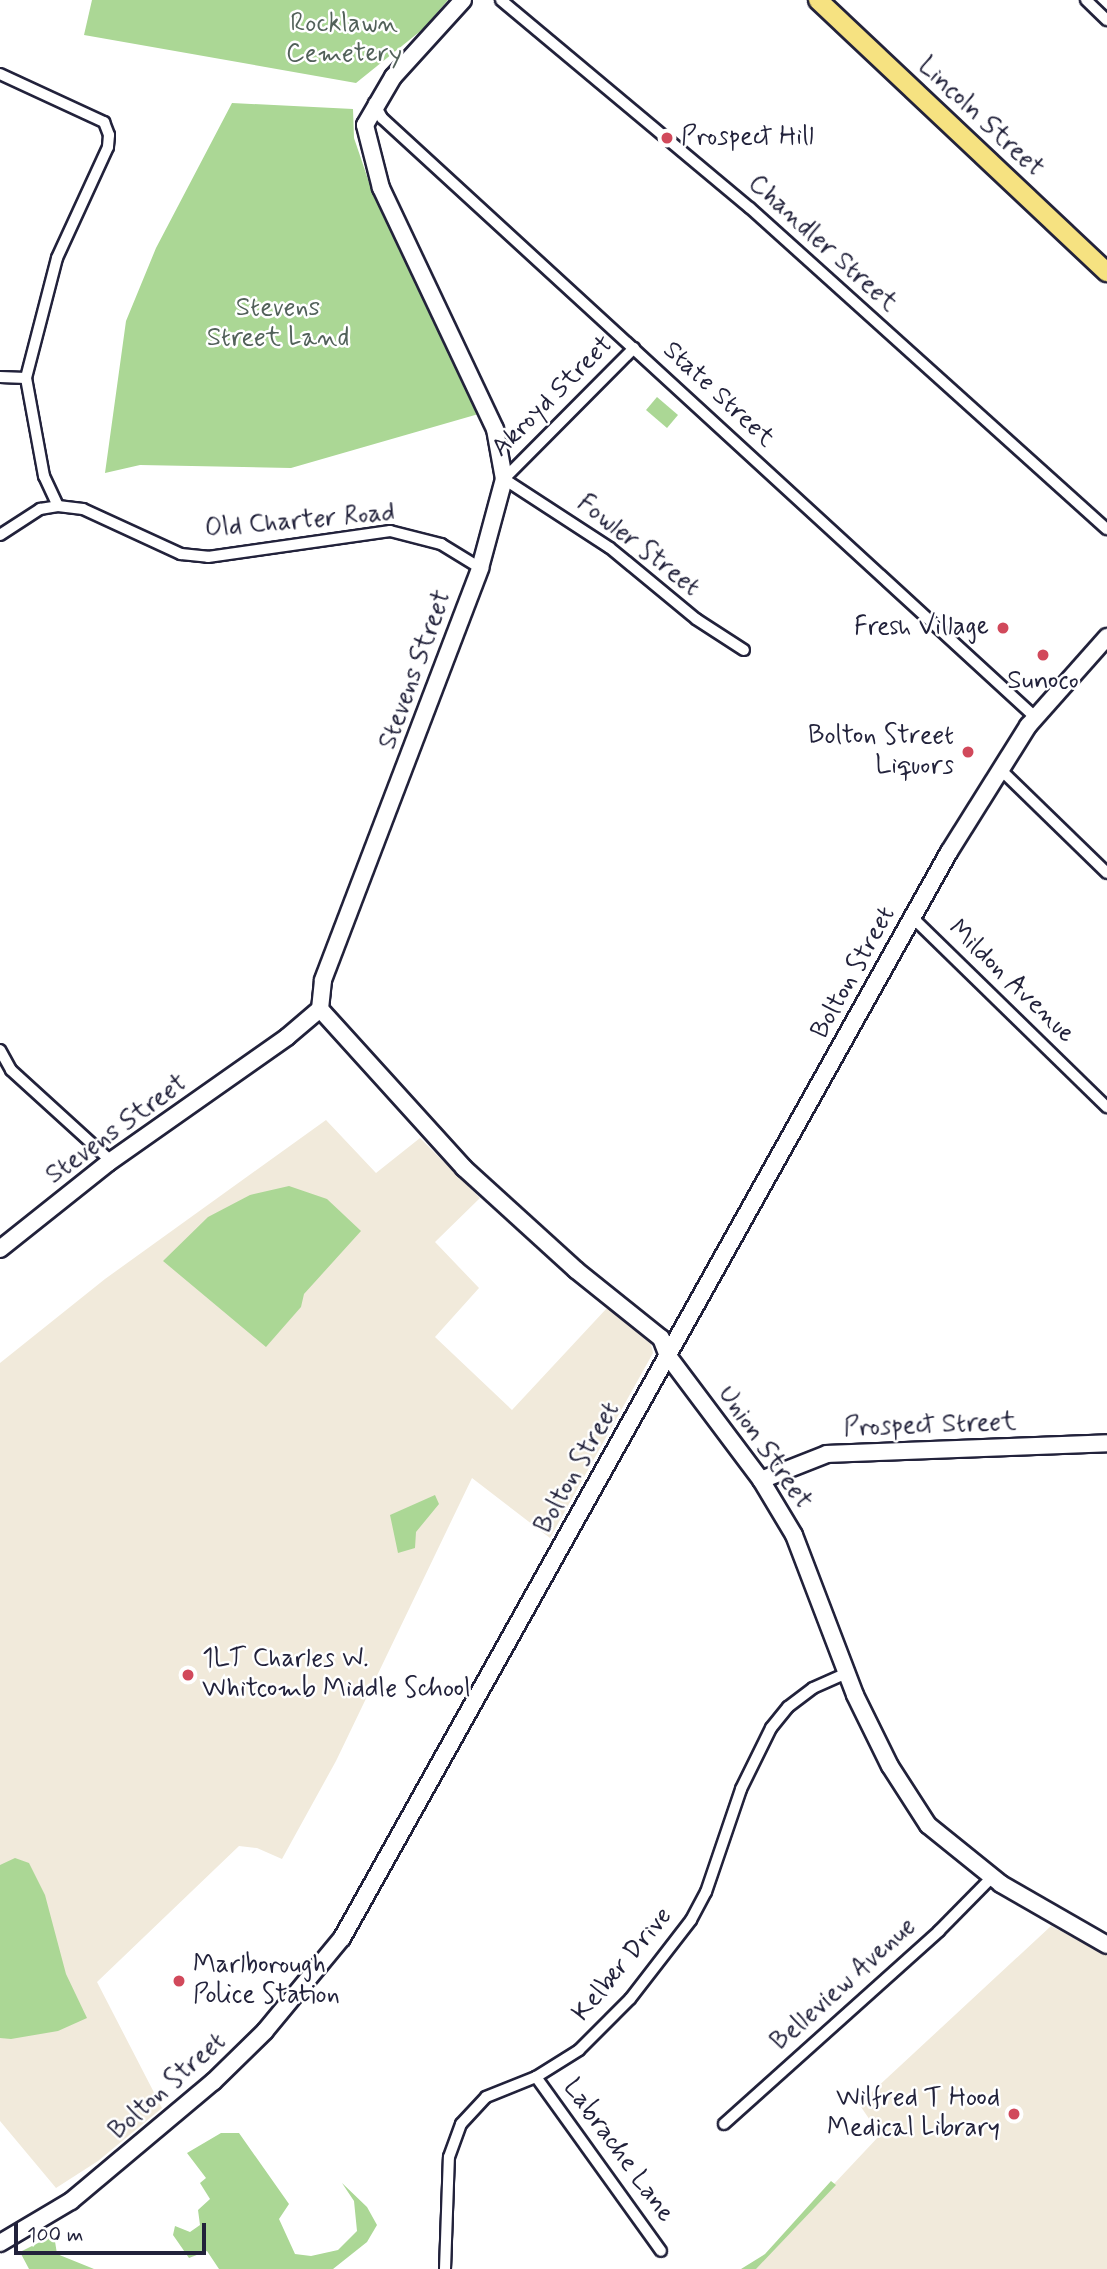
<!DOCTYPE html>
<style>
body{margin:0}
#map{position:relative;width:1107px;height:2269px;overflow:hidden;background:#fff;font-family:Mynerve,sans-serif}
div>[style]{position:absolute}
.built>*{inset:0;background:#f1eadb}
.green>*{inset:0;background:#abd795}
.roads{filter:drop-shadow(2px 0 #22223b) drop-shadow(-2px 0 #22223b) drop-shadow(0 2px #22223b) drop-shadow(0 -2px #22223b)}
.street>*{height:10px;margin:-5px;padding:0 5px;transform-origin:5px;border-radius:5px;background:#fff}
.secondary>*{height:16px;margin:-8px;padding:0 8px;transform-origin:8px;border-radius:8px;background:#fff}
.primary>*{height:18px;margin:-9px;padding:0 9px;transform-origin:9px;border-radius:9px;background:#f6e281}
.dots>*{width:19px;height:19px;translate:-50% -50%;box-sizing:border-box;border:4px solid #fff;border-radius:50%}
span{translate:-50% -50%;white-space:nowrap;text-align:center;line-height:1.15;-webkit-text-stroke:5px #fff;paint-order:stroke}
.park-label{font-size:26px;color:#52615a}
.street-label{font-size:26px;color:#22223b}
.poi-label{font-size:26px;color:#22223b}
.left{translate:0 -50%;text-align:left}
.right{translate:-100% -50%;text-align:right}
.scale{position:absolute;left:14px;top:2223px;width:192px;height:32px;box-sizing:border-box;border:4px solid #22223b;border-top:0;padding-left:9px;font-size:21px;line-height:24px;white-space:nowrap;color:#22223b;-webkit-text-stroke:5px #fff;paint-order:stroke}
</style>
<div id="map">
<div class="built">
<div style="clip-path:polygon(326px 1120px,376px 1173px,420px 1138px,480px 1198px,435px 1242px,479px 1288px,435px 1337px,512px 1410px,607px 1308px,651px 1344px,653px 1353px,550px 1538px,472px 1478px,336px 1761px,282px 1859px,257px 1848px,239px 1846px,97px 1982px,162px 2108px,98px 2161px,56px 2188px,0 2121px,0 1363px,105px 1279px)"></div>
<div style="clip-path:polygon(1051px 1926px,1107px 1955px,1107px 2269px,754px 2269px,880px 2135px,859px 2104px)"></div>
</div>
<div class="green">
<div style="clip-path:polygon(92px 0,448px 0,423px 29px,356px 83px,84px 35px)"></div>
<div style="clip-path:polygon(232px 103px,353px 109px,354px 138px,372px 191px,482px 413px,291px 468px,140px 465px,105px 473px,126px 321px,156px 248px)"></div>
<div style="clip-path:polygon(657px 397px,678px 415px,667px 428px,646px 410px)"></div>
<div style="clip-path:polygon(289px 1186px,327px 1199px,361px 1231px,304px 1294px,301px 1307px,266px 1347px,163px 1261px,208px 1217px,250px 1195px)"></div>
<div style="clip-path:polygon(435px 1495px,439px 1504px,416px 1532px,415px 1548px,398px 1553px,390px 1515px)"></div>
<div style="clip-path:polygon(15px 1858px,29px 1863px,45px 1895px,66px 1974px,87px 2018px,58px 2031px,11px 2039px,0 2038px,0 1865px)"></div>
<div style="clip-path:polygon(221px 2133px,239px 2133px,289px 2204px,279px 2219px,295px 2254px,311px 2256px,338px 2250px,357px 2231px,354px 2201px,342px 2183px,367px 2207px,377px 2225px,367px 2242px,333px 2269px,219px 2269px,207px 2251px,189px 2258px,173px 2235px,175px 2226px,190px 2232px,200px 2225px,198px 2210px,210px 2199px,200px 2183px,206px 2178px,187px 2153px)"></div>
<div style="clip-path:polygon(831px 2181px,836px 2185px,756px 2269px,741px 2269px,765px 2254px)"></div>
<div style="clip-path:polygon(54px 2235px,57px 2254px,94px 2269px,29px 2269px,20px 2252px)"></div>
</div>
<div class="roads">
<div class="street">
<div style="left:501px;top:0;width:324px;rotate:39.9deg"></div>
<div style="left:750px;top:208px;width:480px;rotate:42deg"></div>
<div style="left:1086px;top:0;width:29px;rotate:44deg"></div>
<div style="left:0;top:74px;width:115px;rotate:24.8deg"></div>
<div style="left:104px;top:122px;width:14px;rotate:69deg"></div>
<div style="left:109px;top:135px;width:12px;rotate:95deg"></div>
<div style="left:108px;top:147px;width:122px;rotate:114.7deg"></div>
<div style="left:57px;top:258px;width:124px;rotate:104.5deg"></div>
<div style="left:26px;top:378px;width:100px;rotate:79.6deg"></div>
<div style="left:44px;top:476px;width:33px;rotate:65deg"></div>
<div style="left:58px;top:506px;width:25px;rotate:7deg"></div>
<div style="left:83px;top:509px;width:108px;rotate:24.7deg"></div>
<div style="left:181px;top:554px;width:27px;rotate:6deg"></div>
<div style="left:208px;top:557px;width:184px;rotate:-8.1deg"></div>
<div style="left:390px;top:531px;width:53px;rotate:14.3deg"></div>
<div style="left:441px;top:544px;width:46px;rotate:31.6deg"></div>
<div style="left:374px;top:103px;width:17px;rotate:62deg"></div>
<div style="left:382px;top:118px;width:888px;rotate:42.53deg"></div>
<div style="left:634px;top:348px;width:185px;rotate:134.8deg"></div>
<div style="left:504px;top:479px;width:126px;rotate:33.1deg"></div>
<div style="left:610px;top:548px;width:112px;rotate:39.5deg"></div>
<div style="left:696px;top:619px;width:57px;rotate:32.9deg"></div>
<div style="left:0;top:377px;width:26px;rotate:2deg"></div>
<div style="left:0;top:535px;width:48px;rotate:-33deg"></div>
<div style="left:40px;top:509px;width:18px;rotate:-9deg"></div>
<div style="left:1000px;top:769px;width:149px;rotate:44.2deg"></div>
<div style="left:913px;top:918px;width:271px;rotate:44.3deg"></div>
<div style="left:0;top:1050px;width:23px;rotate:61deg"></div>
<div style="left:11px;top:1070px;width:135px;rotate:42.3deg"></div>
<div style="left:536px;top:2077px;width:214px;rotate:54.3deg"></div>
<div style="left:724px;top:2124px;width:289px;rotate:-41.9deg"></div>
<div style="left:939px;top:1931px;width:74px;rotate:-45.5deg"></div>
<div style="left:445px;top:2269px;width:112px;rotate:-88deg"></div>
<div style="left:449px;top:2157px;width:35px;rotate:-70deg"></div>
<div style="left:461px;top:2124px;width:37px;rotate:-47deg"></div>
<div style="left:486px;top:2097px;width:54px;rotate:-21.8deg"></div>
<div style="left:536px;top:2077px;width:51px;rotate:-32.1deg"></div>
<div style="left:579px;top:2050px;width:72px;rotate:-45deg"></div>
<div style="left:630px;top:1999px;width:100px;rotate:-52.3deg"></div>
<div style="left:691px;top:1920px;width:32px;rotate:-62deg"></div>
<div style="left:706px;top:1892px;width:109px;rotate:-71.2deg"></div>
<div style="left:741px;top:1789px;width:68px;rotate:-63.8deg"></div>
<div style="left:771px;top:1728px;width:27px;rotate:-51deg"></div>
<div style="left:788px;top:1707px;width:31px;rotate:-37deg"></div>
<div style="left:813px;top:1688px;width:37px;rotate:-24deg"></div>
</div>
<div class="secondary">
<div style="left:320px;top:1009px;width:215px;rotate:47.8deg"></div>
<div style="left:464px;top:1168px;width:151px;rotate:42.3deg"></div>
<div style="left:576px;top:1270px;width:109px;rotate:38.7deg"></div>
<div style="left:661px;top:1338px;width:19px;rotate:69deg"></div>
<div style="left:668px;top:1356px;width:155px;rotate:53.1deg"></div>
<div style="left:761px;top:1480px;width:64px;rotate:59deg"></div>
<div style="left:794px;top:1535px;width:171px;rotate:69.1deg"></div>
<div style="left:855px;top:1695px;width:79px;rotate:63.8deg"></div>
<div style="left:890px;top:1766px;width:70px;rotate:57.2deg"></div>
<div style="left:928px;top:1825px;width:94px;rotate:38.9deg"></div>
<div style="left:1001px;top:1884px;width:122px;rotate:29.9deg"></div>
<div style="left:0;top:1249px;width:138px;rotate:-38.5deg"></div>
<div style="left:108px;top:1163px;width:219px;rotate:-35.1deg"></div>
<div style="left:287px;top:1037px;width:43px;rotate:-40.3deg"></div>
<div style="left:320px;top:1009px;width:29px;rotate:-84deg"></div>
<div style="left:323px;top:980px;width:441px;rotate:-69.1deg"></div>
<div style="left:480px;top:568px;width:92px;rotate:-74.9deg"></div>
<div style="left:504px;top:479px;width:51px;rotate:-100.2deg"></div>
<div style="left:495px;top:429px;width:267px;rotate:-115.3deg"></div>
<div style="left:381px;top:188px;width:65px;rotate:-104.3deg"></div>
<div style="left:365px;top:125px;width:56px;rotate:-59.7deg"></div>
<div style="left:393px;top:77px;width:104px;rotate:-47.7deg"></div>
<div style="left:761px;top:1480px;width:71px;rotate:-21.5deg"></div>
<div style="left:827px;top:1454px;width:280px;rotate:-2.2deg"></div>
<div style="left:0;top:2243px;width:82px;rotate:-30.6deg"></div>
<div style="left:71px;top:2201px;width:185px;rotate:-40deg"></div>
<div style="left:213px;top:2082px;width:73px;rotate:-44.4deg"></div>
<div style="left:265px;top:2031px;width:121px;rotate:-50.4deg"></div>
<div style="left:342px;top:1938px;width:1244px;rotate:-60.8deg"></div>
<div style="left:949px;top:852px;width:149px;rotate:-57.9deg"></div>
<div style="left:1028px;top:726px;width:119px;rotate:-48.4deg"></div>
</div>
<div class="primary">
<div style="left:818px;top:0;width:397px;rotate:43.3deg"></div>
</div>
</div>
<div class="dots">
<div style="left:667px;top:138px;background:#d1495b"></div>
<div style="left:1003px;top:628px;background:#d1495b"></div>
<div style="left:1043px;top:655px;background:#d1495b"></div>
<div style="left:968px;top:752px;background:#d1495b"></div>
<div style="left:188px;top:1675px;background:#d1495b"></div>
<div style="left:179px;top:1981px;background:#d1495b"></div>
<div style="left:1014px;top:2114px;background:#d1495b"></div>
</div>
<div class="park-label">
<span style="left:344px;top:40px">Rocklawn<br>Cemetery</span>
<span style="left:278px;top:324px">Stevens<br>Street Land</span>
</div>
<div class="street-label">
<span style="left:980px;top:118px;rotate:43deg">Lincoln Street</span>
<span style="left:822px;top:244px;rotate:42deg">Chandler Street</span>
<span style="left:718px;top:395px;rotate:43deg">State Street</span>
<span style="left:553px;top:397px;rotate:-45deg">Akroyd Street</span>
<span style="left:300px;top:522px;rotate:-5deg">Old Charter Road</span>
<span style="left:638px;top:546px;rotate:38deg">Fowler Street</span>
<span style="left:416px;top:670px;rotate:-70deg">Stevens Street</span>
<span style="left:854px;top:973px;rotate:-61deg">Bolton Street</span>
<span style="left:1011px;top:982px;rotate:44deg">Mildon Avenue</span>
<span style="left:117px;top:1130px;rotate:-36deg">Stevens Street</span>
<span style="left:930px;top:1426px;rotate:-2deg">Prospect Street</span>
<span style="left:764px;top:1448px;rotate:55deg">Union Street</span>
<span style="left:578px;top:1468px;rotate:-61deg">Bolton Street</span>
<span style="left:623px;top:1965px;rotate:-50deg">Kelber Drive</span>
<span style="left:844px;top:1985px;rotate:-42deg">Belleview Avenue</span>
<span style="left:168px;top:2087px;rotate:-42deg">Bolton Street</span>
<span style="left:618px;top:2151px;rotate:54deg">Labrache Lane</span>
</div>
<div class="poi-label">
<span class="left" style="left:681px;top:138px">Prospect Hill</span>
<span class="right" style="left:989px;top:628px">Fresh Village</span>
<span style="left:1043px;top:682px">Sunoco</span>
<span class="right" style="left:954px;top:752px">Bolton Street<br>Liquors</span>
<span class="left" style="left:202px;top:1675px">1LT Charles W.<br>Whitcomb Middle School</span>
<span class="left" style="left:193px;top:1981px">Marlborough<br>Police Station</span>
<span class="right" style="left:1000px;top:2114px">Wilfred T Hood<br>Medical Library</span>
</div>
<div class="scale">100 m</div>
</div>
